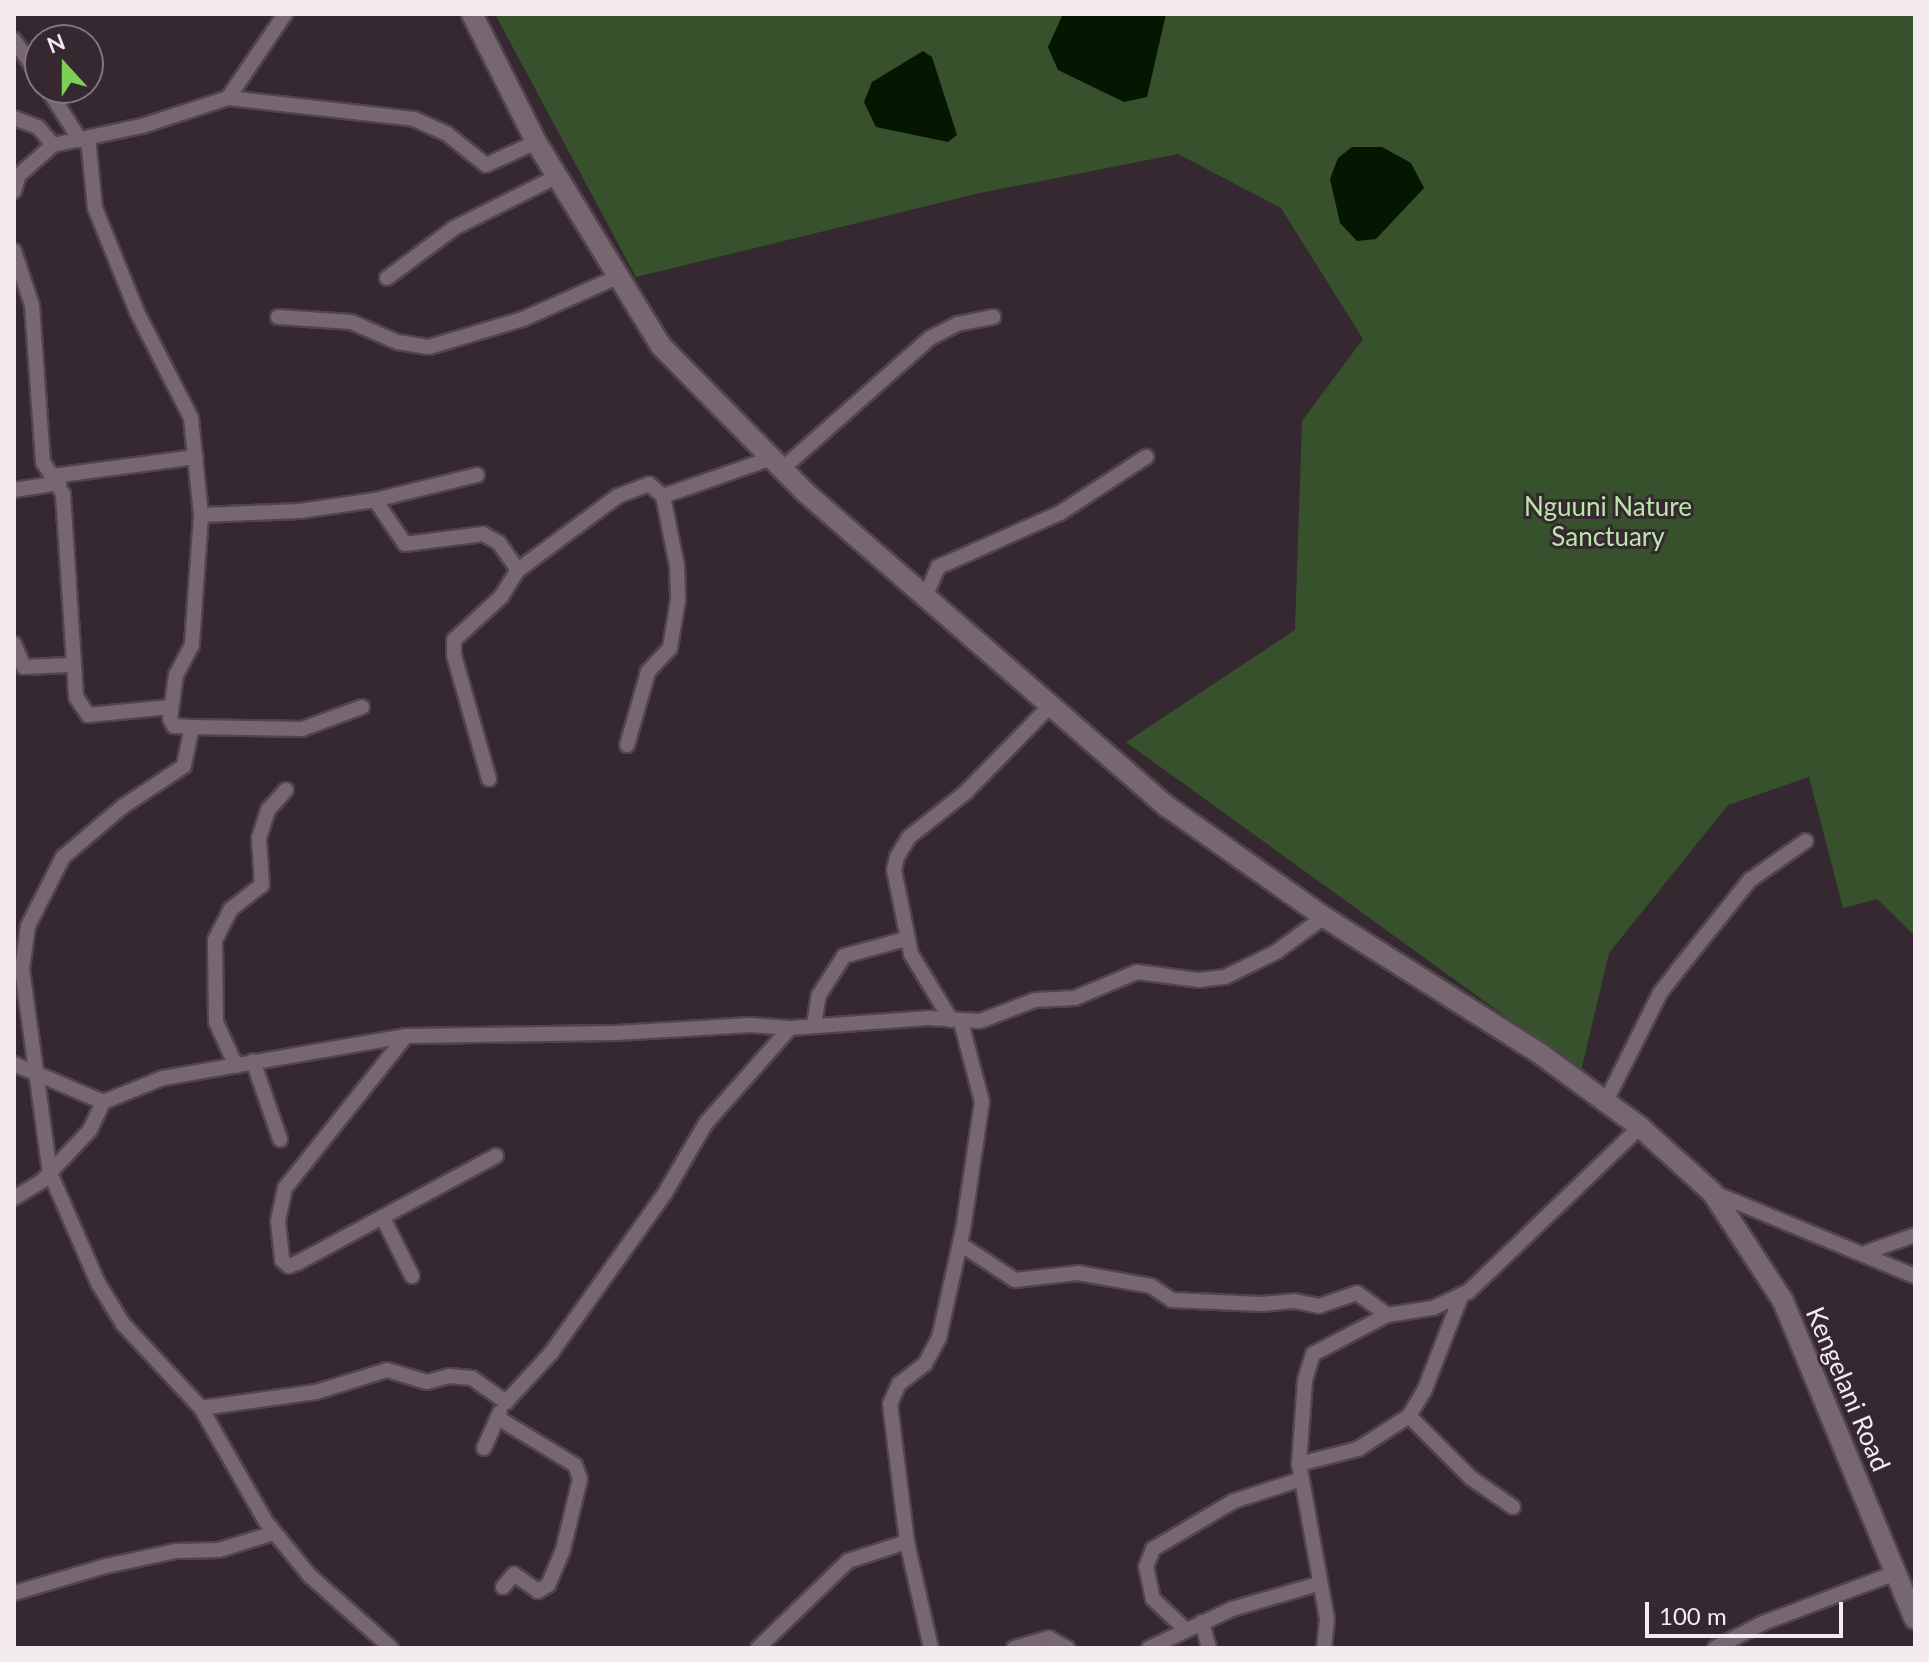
<!DOCTYPE html>
<style>
body{margin:0}
#map{position:relative;width:1929px;height:1662px;overflow:hidden;background:#362831;font-family:Lato,sans-serif}
div>[style]{position:absolute}
.green>*{inset:0;background:#36512b}
.water>*{inset:0;background:#051700}
.roads{filter:drop-shadow(2px 0 #51454d) drop-shadow(-2px 0 #51454d) drop-shadow(0 2px #51454d) drop-shadow(0 -2px #51454d)}
.street>*{height:14px;margin:-7px;padding:0 7px;transform-origin:7px;border-radius:7px;background:#776771}
.secondary>*{height:20px;margin:-10px;padding:0 10px;transform-origin:10px;border-radius:10px;background:#776771}
span{translate:-50% -50%;white-space:nowrap;text-align:center;line-height:1.15;-webkit-text-stroke:6px #362831;paint-order:stroke}
.park-label{font-size:26px;color:#b8e7a6}
.street-label{font-size:26px;color:#f4ebf0}
.frame{position:absolute;inset:0;border:16px solid #f4ebf0;pointer-events:none}
.north{position:absolute;left:24px;top:24px;width:80px;height:80px;box-sizing:border-box;background:#362831;border:2px solid #82767d;border-radius:50%;rotate:339deg;font-size:22px;font-weight:700;line-height:32px;text-align:center;color:#f4ebf0}
.north::after{content:'';display:block;margin:auto;width:28px;height:36px;background:#7cd155;clip-path:polygon(50% 0,100% 100%,50% 72%,0 100%)}
.scale{position:absolute;left:1645px;top:1602px;width:198px;height:36px;box-sizing:border-box;border:4px solid #f4ebf0;border-top:0;padding-left:10px;font-size:24px;line-height:28px;white-space:nowrap;color:#f4ebf0;-webkit-text-stroke:6px #362831;paint-order:stroke}
</style>
<div id="map">
<div class="green">
<div style="clip-path:polygon(495px 14px,1915px 14px,1915px 936px,1877px 899px,1843px 908px,1809px 777px,1728px 805px,1609px 953px,1581px 1071px,1126px 742px,1295px 630px,1302px 421px,1363px 339px,1281px 208px,1178px 154px,980px 193px,636px 277px)"></div>
</div>
<div class="water">
<div style="clip-path:polygon(1063px 14px,1166px 14px,1147px 97px,1124px 102px,1058px 70px,1048px 47px)"></div>
<div style="clip-path:polygon(923px 51px,932px 57px,957px 135px,948px 142px,876px 127px,864px 102px,872px 82px)"></div>
<div style="clip-path:polygon(1352px 147px,1382px 147px,1411px 163px,1424px 188px,1376px 239px,1357px 241px,1340px 223px,1330px 179px,1338px 158px)"></div>
</div>
<div class="roads">
<div class="street">
<div style="left:14px;top:40px;width:45px;rotate:54.9deg"></div>
<div style="left:47px;top:88px;width:62px;rotate:57.6deg"></div>
<div style="left:228px;top:98px;width:102px;rotate:-55.8deg"></div>
<div style="left:14px;top:118px;width:26px;rotate:21deg"></div>
<div style="left:38px;top:127px;width:23px;rotate:50deg"></div>
<div style="left:88px;top:138px;width:70px;rotate:84.3deg"></div>
<div style="left:95px;top:208px;width:112px;rotate:68deg"></div>
<div style="left:137px;top:312px;width:119px;rotate:63deg"></div>
<div style="left:191px;top:418px;width:98px;rotate:84.1deg"></div>
<div style="left:201px;top:515px;width:130px;rotate:94deg"></div>
<div style="left:192px;top:645px;width:34px;rotate:118deg"></div>
<div style="left:176px;top:675px;width:44px;rotate:97.8deg"></div>
<div style="left:170px;top:719px;width:8px;rotate:60deg"></div>
<div style="left:174px;top:726px;width:18px;rotate:3deg"></div>
<div style="left:192px;top:727px;width:40px;rotate:102deg"></div>
<div style="left:184px;top:766px;width:74px;rotate:146.5deg"></div>
<div style="left:122px;top:807px;width:77px;rotate:139.7deg"></div>
<div style="left:63px;top:857px;width:77px;rotate:116.9deg"></div>
<div style="left:28px;top:926px;width:43px;rotate:97.9deg"></div>
<div style="left:22px;top:969px;width:206px;rotate:82.2deg"></div>
<div style="left:50px;top:1173px;width:120px;rotate:66.4deg"></div>
<div style="left:98px;top:1283px;width:48px;rotate:58.6deg"></div>
<div style="left:123px;top:1324px;width:115px;rotate:47.1deg"></div>
<div style="left:201px;top:1408px;width:131px;rotate:60.3deg"></div>
<div style="left:266px;top:1522px;width:70px;rotate:50.8deg"></div>
<div style="left:310px;top:1576px;width:108px;rotate:41.6deg"></div>
<div style="left:14px;top:191px;width:17px;rotate:-73deg"></div>
<div style="left:19px;top:175px;width:45px;rotate:-41.4deg"></div>
<div style="left:53px;top:145px;width:91px;rotate:-12.1deg"></div>
<div style="left:142px;top:126px;width:90px;rotate:-18deg"></div>
<div style="left:228px;top:98px;width:187px;rotate:6.4deg"></div>
<div style="left:414px;top:119px;width:35px;rotate:24deg"></div>
<div style="left:446px;top:133px;width:51px;rotate:38.7deg"></div>
<div style="left:486px;top:165px;width:55px;rotate:-24.7deg"></div>
<div style="left:14px;top:251px;width:57px;rotate:71.6deg"></div>
<div style="left:32px;top:305px;width:157px;rotate:86deg"></div>
<div style="left:43px;top:462px;width:38px;rotate:58deg"></div>
<div style="left:63px;top:494px;width:203px;rotate:86.3deg"></div>
<div style="left:76px;top:697px;width:22px;rotate:56deg"></div>
<div style="left:88px;top:715px;width:83px;rotate:-5.5deg"></div>
<div style="left:387px;top:278px;width:84px;rotate:-36.7deg"></div>
<div style="left:454px;top:228px;width:114px;rotate:-26.6deg"></div>
<div style="left:278px;top:317px;width:73px;rotate:3.9deg"></div>
<div style="left:351px;top:322px;width:50px;rotate:23.5deg"></div>
<div style="left:397px;top:342px;width:32px;rotate:9deg"></div>
<div style="left:429px;top:347px;width:98px;rotate:-16.6deg"></div>
<div style="left:523px;top:319px;width:101px;rotate:-24deg"></div>
<div style="left:782px;top:469px;width:198px;rotate:-41.5deg"></div>
<div style="left:930px;top:338px;width:30px;rotate:-27deg"></div>
<div style="left:957px;top:324px;width:37px;rotate:-11deg"></div>
<div style="left:53px;top:476px;width:144px;rotate:-7.6deg"></div>
<div style="left:14px;top:490px;width:46px;rotate:-8.8deg"></div>
<div style="left:663px;top:496px;width:115px;rotate:-19.2deg"></div>
<div style="left:375px;top:500px;width:53px;rotate:55.7deg"></div>
<div style="left:405px;top:544px;width:79px;rotate:-7.3deg"></div>
<div style="left:483px;top:534px;width:18px;rotate:29deg"></div>
<div style="left:499px;top:543px;width:33px;rotate:55deg"></div>
<div style="left:201px;top:515px;width:99px;rotate:-2.3deg"></div>
<div style="left:300px;top:511px;width:76px;rotate:-8.3deg"></div>
<div style="left:375px;top:500px;width:105px;rotate:-13.8deg"></div>
<div style="left:924px;top:599px;width:35px;rotate:-66deg"></div>
<div style="left:938px;top:567px;width:133px;rotate:-23.9deg"></div>
<div style="left:1060px;top:513px;width:103px;rotate:-33.1deg"></div>
<div style="left:14px;top:644px;width:25px;rotate:67deg"></div>
<div style="left:24px;top:667px;width:46px;rotate:-2.5deg"></div>
<div style="left:192px;top:727px;width:110px;rotate:1deg"></div>
<div style="left:302px;top:729px;width:64px;rotate:-20.1deg"></div>
<div style="left:489px;top:779px;width:129px;rotate:-105.8deg"></div>
<div style="left:454px;top:655px;width:15px;rotate:-90deg"></div>
<div style="left:454px;top:640px;width:64px;rotate:-42.5deg"></div>
<div style="left:501px;top:597px;width:32px;rotate:-58deg"></div>
<div style="left:518px;top:570px;width:124px;rotate:-36.5deg"></div>
<div style="left:618px;top:496px;width:33px;rotate:-21deg"></div>
<div style="left:649px;top:484px;width:18px;rotate:41deg"></div>
<div style="left:663px;top:496px;width:71px;rotate:78.7deg"></div>
<div style="left:677px;top:566px;width:34px;rotate:88deg"></div>
<div style="left:678px;top:600px;width:49px;rotate:99.5deg"></div>
<div style="left:670px;top:648px;width:33px;rotate:133deg"></div>
<div style="left:648px;top:672px;width:76px;rotate:106deg"></div>
<div style="left:951px;top:1020px;width:77px;rotate:-121.2deg"></div>
<div style="left:911px;top:954px;width:86px;rotate:-101.4deg"></div>
<div style="left:894px;top:870px;width:13px;rotate:-77deg"></div>
<div style="left:897px;top:857px;width:23px;rotate:-59deg"></div>
<div style="left:909px;top:837px;width:71px;rotate:-38.2deg"></div>
<div style="left:965px;top:793px;width:119px;rotate:-45.7deg"></div>
<div style="left:814px;top:1025px;width:30px;rotate:-81deg"></div>
<div style="left:819px;top:995px;width:46px;rotate:-57.3deg"></div>
<div style="left:844px;top:956px;width:64px;rotate:-15.3deg"></div>
<div style="left:406px;top:1036px;width:194px;rotate:128.5deg"></div>
<div style="left:285px;top:1188px;width:34px;rotate:102deg"></div>
<div style="left:278px;top:1221px;width:39px;rotate:84deg"></div>
<div style="left:282px;top:1260px;width:9px;rotate:41deg"></div>
<div style="left:289px;top:1266px;width:9px;rotate:-21deg"></div>
<div style="left:297px;top:1263px;width:226px;rotate:-28.3deg"></div>
<div style="left:253px;top:1061px;width:83px;rotate:70.9deg"></div>
<div style="left:14px;top:1064px;width:97px;rotate:23.1deg"></div>
<div style="left:236px;top:1066px;width:48px;rotate:-114.4deg"></div>
<div style="left:216px;top:1022px;width:82px;rotate:-90.7deg"></div>
<div style="left:215px;top:940px;width:35px;rotate:-63deg"></div>
<div style="left:231px;top:909px;width:39px;rotate:-38deg"></div>
<div style="left:262px;top:885px;width:47px;rotate:-93.7deg"></div>
<div style="left:259px;top:838px;width:29px;rotate:-72deg"></div>
<div style="left:268px;top:810px;width:27px;rotate:-48deg"></div>
<div style="left:1605px;top:1103px;width:123px;rotate:-63.4deg"></div>
<div style="left:1660px;top:993px;width:28px;rotate:-52deg"></div>
<div style="left:1677px;top:971px;width:117px;rotate:-51.3deg"></div>
<div style="left:1750px;top:880px;width:68px;rotate:-34.9deg"></div>
<div style="left:1712px;top:1192px;width:220px;rotate:22.5deg"></div>
<div style="left:14px;top:1198px;width:33px;rotate:-31deg"></div>
<div style="left:42px;top:1181px;width:70px;rotate:-46.7deg"></div>
<div style="left:90px;top:1130px;width:31px;rotate:-65deg"></div>
<div style="left:103px;top:1102px;width:65px;rotate:-21.8deg"></div>
<div style="left:163px;top:1078px;width:247px;rotate:-9.8deg"></div>
<div style="left:406px;top:1036px;width:210px;rotate:-0.8deg"></div>
<div style="left:616px;top:1033px;width:134px;rotate:-3.4deg"></div>
<div style="left:750px;top:1025px;width:40px;rotate:4.3deg"></div>
<div style="left:383px;top:1218px;width:65px;rotate:63.4deg"></div>
<div style="left:960px;top:1244px;width:66px;rotate:33.2deg"></div>
<div style="left:1015px;top:1280px;width:63px;rotate:-6.3deg"></div>
<div style="left:1078px;top:1273px;width:74px;rotate:10.1deg"></div>
<div style="left:1151px;top:1286px;width:25px;rotate:34deg"></div>
<div style="left:1172px;top:1300px;width:89px;rotate:2.6deg"></div>
<div style="left:1261px;top:1304px;width:33px;rotate:-5deg"></div>
<div style="left:1294px;top:1301px;width:25px;rotate:11deg"></div>
<div style="left:1319px;top:1306px;width:40px;rotate:-18.9deg"></div>
<div style="left:1357px;top:1293px;width:37px;rotate:36deg"></div>
<div style="left:1867px;top:1252px;width:51px;rotate:-19.5deg"></div>
<div style="left:201px;top:1408px;width:116px;rotate:-7.9deg"></div>
<div style="left:316px;top:1392px;width:74px;rotate:-17.2deg"></div>
<div style="left:387px;top:1370px;width:42px;rotate:16.7deg"></div>
<div style="left:427px;top:1382px;width:23px;rotate:-15deg"></div>
<div style="left:449px;top:1376px;width:23px;rotate:5deg"></div>
<div style="left:472px;top:1378px;width:42px;rotate:35.2deg"></div>
<div style="left:506px;top:1402px;width:67px;rotate:-47.4deg"></div>
<div style="left:551px;top:1353px;width:196px;rotate:-54.5deg"></div>
<div style="left:665px;top:1193px;width:81px;rotate:-59.6deg"></div>
<div style="left:706px;top:1123px;width:127px;rotate:-48.5deg"></div>
<div style="left:790px;top:1028px;width:138px;rotate:-4.1deg"></div>
<div style="left:928px;top:1018px;width:52px;rotate:3.3deg"></div>
<div style="left:980px;top:1021px;width:59px;rotate:-20.9deg"></div>
<div style="left:1035px;top:1000px;width:40px;rotate:-2.9deg"></div>
<div style="left:1075px;top:998px;width:67px;rotate:-22.8deg"></div>
<div style="left:1137px;top:972px;width:63px;rotate:7.4deg"></div>
<div style="left:1199px;top:980px;width:26px;rotate:-7deg"></div>
<div style="left:1225px;top:977px;width:57px;rotate:-26.1deg"></div>
<div style="left:1276px;top:952px;width:59px;rotate:-36.1deg"></div>
<div style="left:1409px;top:1416px;width:88px;rotate:45deg"></div>
<div style="left:1471px;top:1478px;width:51px;rotate:34.6deg"></div>
<div style="left:498px;top:1418px;width:90px;rotate:31.4deg"></div>
<div style="left:575px;top:1465px;width:15px;rotate:70deg"></div>
<div style="left:580px;top:1479px;width:73px;rotate:103.5deg"></div>
<div style="left:563px;top:1550px;width:38px;rotate:113deg"></div>
<div style="left:548px;top:1585px;width:12px;rotate:149deg"></div>
<div style="left:538px;top:1591px;width:29px;rotate:-145deg"></div>
<div style="left:514px;top:1574px;width:17px;rotate:130deg"></div>
<div style="left:484px;top:1448px;width:39px;rotate:-66deg"></div>
<div style="left:1299px;top:1464px;width:61px;rotate:-14.3deg"></div>
<div style="left:1358px;top:1449px;width:61px;rotate:-32.9deg"></div>
<div style="left:1409px;top:1416px;width:31px;rotate:-59deg"></div>
<div style="left:1425px;top:1389px;width:100px;rotate:-68.8deg"></div>
<div style="left:14px;top:1593px;width:96px;rotate:-16.4deg"></div>
<div style="left:106px;top:1566px;width:72px;rotate:-12.1deg"></div>
<div style="left:176px;top:1551px;width:43px;rotate:-1.3deg"></div>
<div style="left:219px;top:1550px;width:58px;rotate:-17.2deg"></div>
<div style="left:1202px;top:1622px;width:27px;rotate:75deg"></div>
<div style="left:1185px;top:1629px;width:44px;rotate:-136.8deg"></div>
<div style="left:1153px;top:1599px;width:33px;rotate:-102deg"></div>
<div style="left:1146px;top:1567px;width:19px;rotate:-69deg"></div>
<div style="left:1153px;top:1549px;width:94px;rotate:-30.7deg"></div>
<div style="left:1234px;top:1501px;width:68px;rotate:-17.9deg"></div>
<div style="left:758px;top:1648px;width:125px;rotate:-44deg"></div>
<div style="left:848px;top:1561px;width:62px;rotate:-17.9deg"></div>
<div style="left:931px;top:1648px;width:109px;rotate:-102.8deg"></div>
<div style="left:907px;top:1542px;width:139px;rotate:-97deg"></div>
<div style="left:890px;top:1404px;width:22px;rotate:-66deg"></div>
<div style="left:899px;top:1384px;width:33px;rotate:-38deg"></div>
<div style="left:925px;top:1364px;width:30px;rotate:-62deg"></div>
<div style="left:939px;top:1338px;width:111px;rotate:-77.5deg"></div>
<div style="left:963px;top:1230px;width:129px;rotate:-81.6deg"></div>
<div style="left:982px;top:1102px;width:83px;rotate:-104.7deg"></div>
<div style="left:1014px;top:1648px;width:36px;rotate:-16deg"></div>
<div style="left:1049px;top:1638px;width:21px;rotate:29deg"></div>
<div style="left:1149px;top:1648px;width:92px;rotate:-25.2deg"></div>
<div style="left:1232px;top:1609px;width:90px;rotate:-16.2deg"></div>
<div style="left:1324px;top:1648px;width:29px;rotate:-84deg"></div>
<div style="left:1327px;top:1619px;width:158px;rotate:-100.2deg"></div>
<div style="left:1299px;top:1464px;width:84px;rotate:-85.9deg"></div>
<div style="left:1305px;top:1380px;width:27px;rotate:-73deg"></div>
<div style="left:1313px;top:1354px;width:84px;rotate:-27.8deg"></div>
<div style="left:1387px;top:1315px;width:47px;rotate:-8.7deg"></div>
<div style="left:1433px;top:1308px;width:38px;rotate:-25deg"></div>
<div style="left:1468px;top:1292px;width:238px;rotate:-43.8deg"></div>
<div style="left:1715px;top:1648px;width:54px;rotate:-27.5deg"></div>
<div style="left:1763px;top:1623px;width:141px;rotate:-20.7deg"></div>
</div>
<div class="secondary">
<div style="left:472px;top:14px;width:143px;rotate:63.4deg"></div>
<div style="left:536px;top:142px;width:239px;rotate:58.5deg"></div>
<div style="left:661px;top:346px;width:205px;rotate:45.4deg"></div>
<div style="left:805px;top:492px;width:481px;rotate:41deg"></div>
<div style="left:1168px;top:807px;width:191px;rotate:35.2deg"></div>
<div style="left:1324px;top:917px;width:258px;rotate:32.3deg"></div>
<div style="left:1542px;top:1055px;width:122px;rotate:36.3deg"></div>
<div style="left:1640px;top:1127px;width:97px;rotate:42.1deg"></div>
<div style="left:1712px;top:1192px;width:130px;rotate:56.9deg"></div>
<div style="left:1783px;top:1301px;width:344px;rotate:67.5deg"></div>
</div>
</div>
<div class="park-label">
<span style="left:1608px;top:522px">Nguuni Nature<br>Sanctuary</span>
</div>
<div class="street-label">
<span style="left:1848px;top:1389px;rotate:67deg">Kengelani Road</span>
</div>
<div class="frame"></div>
<div class="north">N</div>
<div class="scale">100 m</div>
</div>
